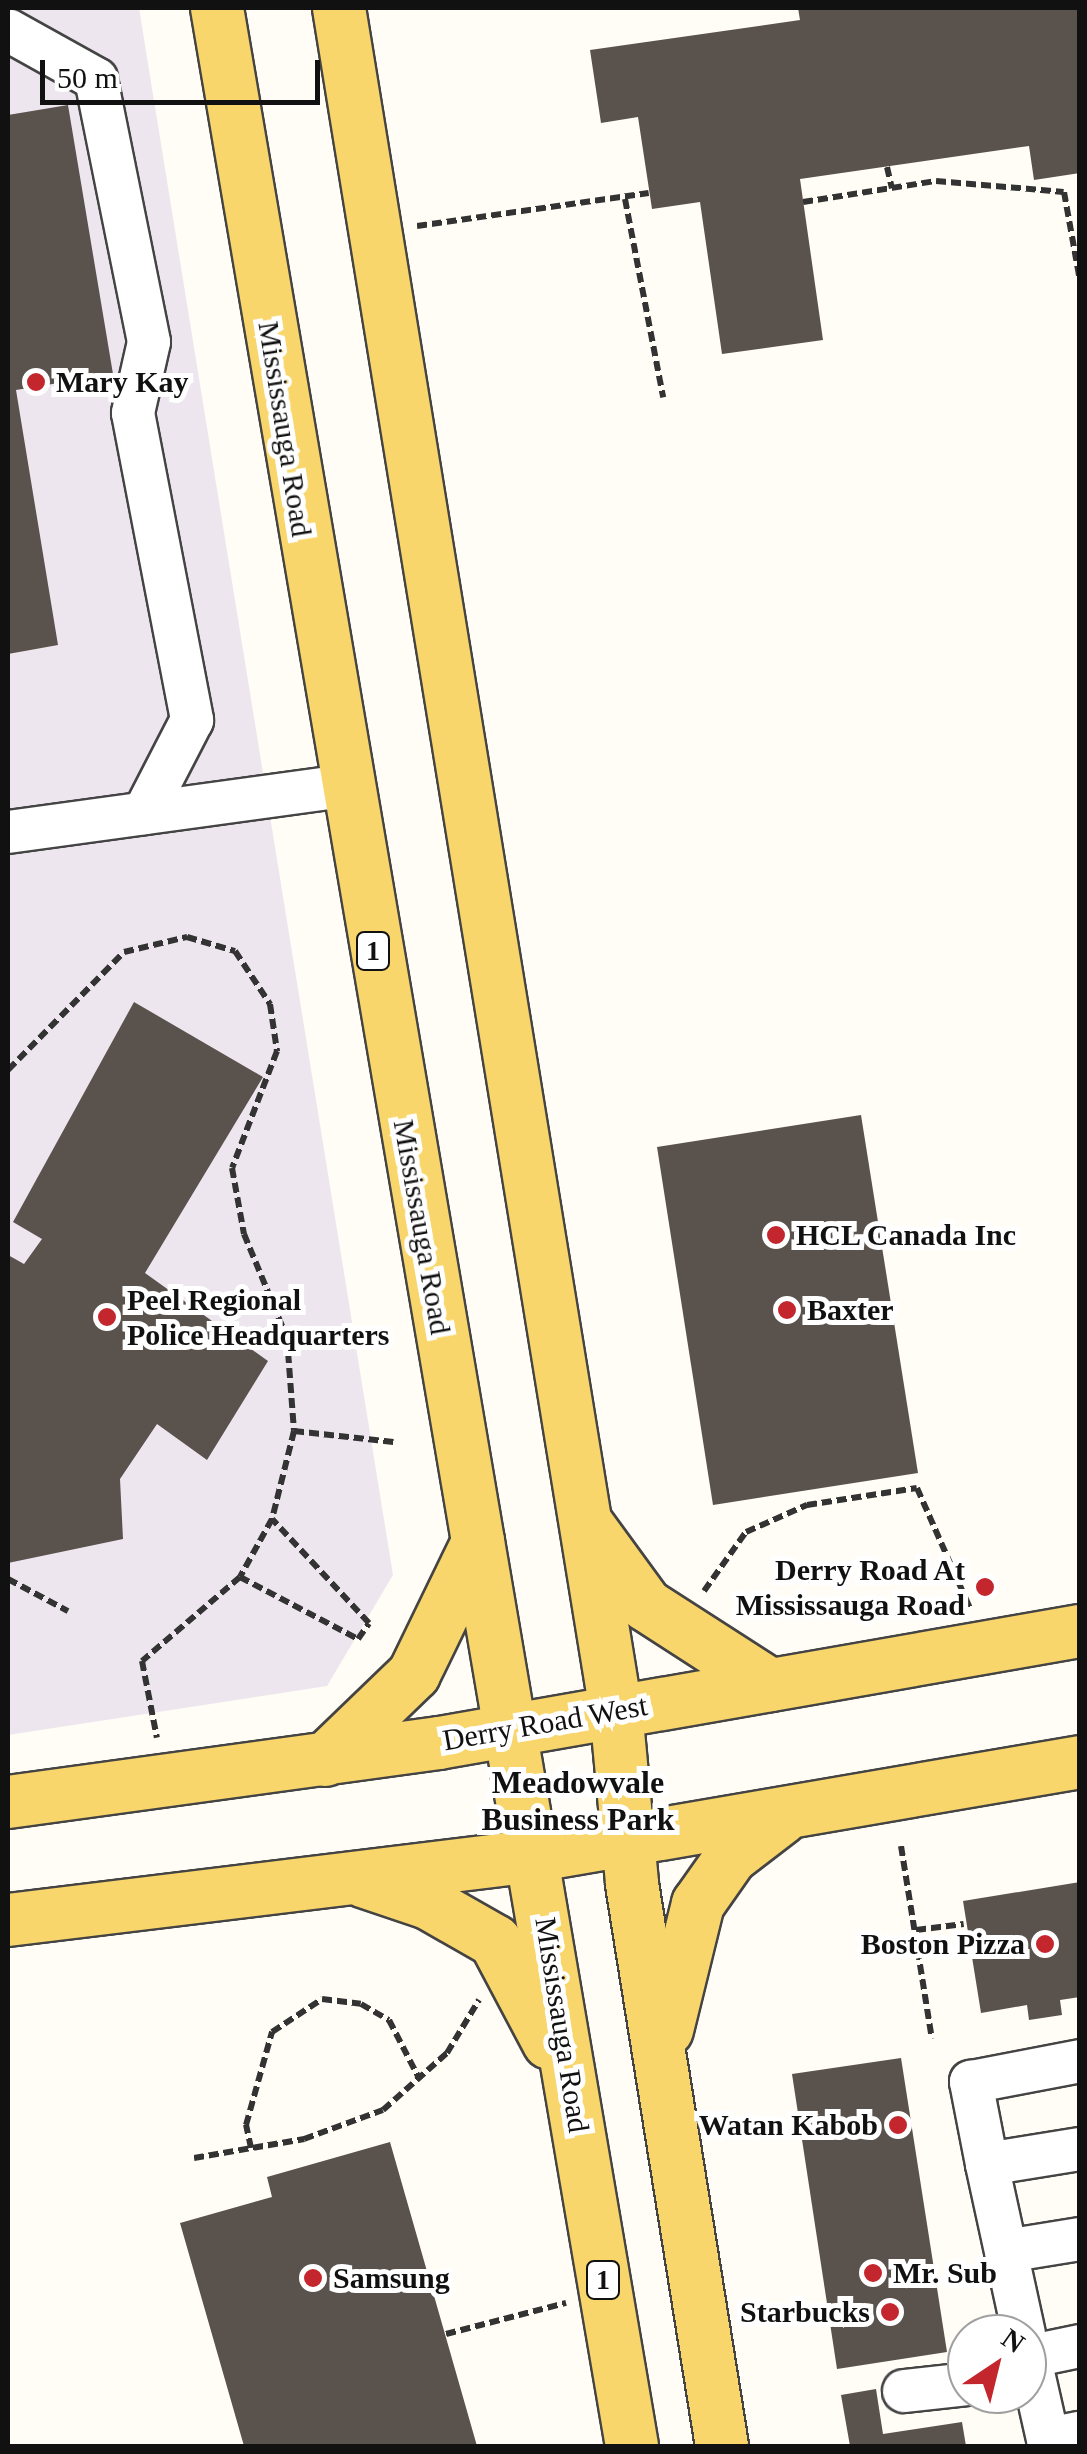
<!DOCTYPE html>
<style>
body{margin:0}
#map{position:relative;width:1087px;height:2454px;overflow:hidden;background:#fffdf5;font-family:"Times New Roman",serif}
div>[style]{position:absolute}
.industrial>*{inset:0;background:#eee6ef}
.building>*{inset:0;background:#5a524d}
.path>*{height:6px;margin-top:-3px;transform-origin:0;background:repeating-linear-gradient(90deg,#333 0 10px,transparent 0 15px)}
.roads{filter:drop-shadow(2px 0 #444) drop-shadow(-2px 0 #444) drop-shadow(0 2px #444) drop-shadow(0 -2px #444)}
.minor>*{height:42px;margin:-21px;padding:0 21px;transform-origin:21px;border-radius:21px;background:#fff}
.major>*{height:52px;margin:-26px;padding:0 26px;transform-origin:26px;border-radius:26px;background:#f9d66b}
.dots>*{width:28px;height:28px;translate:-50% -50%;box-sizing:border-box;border:5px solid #fff;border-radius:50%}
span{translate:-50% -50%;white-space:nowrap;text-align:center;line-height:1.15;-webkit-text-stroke:10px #fff;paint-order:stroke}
.shield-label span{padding:2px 8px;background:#fff;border:2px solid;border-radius:8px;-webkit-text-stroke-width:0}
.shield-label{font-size:28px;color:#111;font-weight:700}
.poi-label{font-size:30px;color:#111;font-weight:700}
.left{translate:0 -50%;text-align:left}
.right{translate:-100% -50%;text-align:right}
.street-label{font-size:30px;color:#111}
.neighbourhood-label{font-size:32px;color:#111;font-weight:700}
.frame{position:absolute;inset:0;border:10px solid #111;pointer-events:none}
.north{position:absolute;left:947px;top:2314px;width:100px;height:100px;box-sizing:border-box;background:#fff;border:2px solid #a0a0a0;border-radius:50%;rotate:35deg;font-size:28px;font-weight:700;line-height:40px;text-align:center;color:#111}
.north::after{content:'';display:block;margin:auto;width:35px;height:45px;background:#c4262e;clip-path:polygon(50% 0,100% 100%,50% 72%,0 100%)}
.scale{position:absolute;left:40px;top:60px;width:280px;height:45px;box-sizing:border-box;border:5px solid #111;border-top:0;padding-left:12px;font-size:30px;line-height:35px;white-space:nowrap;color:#111;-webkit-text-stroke:8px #fff;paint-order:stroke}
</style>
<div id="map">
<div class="industrial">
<div style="clip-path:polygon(8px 8px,139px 8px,393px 1575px,327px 1686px,8px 1735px)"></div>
</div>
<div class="building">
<div style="clip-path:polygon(798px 8px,1080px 8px,1080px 173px,1034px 180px,1029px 146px,800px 179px,823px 340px,722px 354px,700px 202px,652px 209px,638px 117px,601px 123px,590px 50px,800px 20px)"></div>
<div style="clip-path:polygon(68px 105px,113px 374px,16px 390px,58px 645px,8px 654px,8px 115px)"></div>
<div style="clip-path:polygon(134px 1002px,263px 1077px,145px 1273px,268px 1361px,207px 1460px,157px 1424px,120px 1479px,123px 1539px,8px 1563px,8px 1255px,24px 1264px,42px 1239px,13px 1222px)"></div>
<div style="clip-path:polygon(861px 1115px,918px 1473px,713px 1505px,657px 1147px)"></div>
<div style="clip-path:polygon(1080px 1882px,1080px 1997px,1060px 2000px,1062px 2015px,1029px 2020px,1027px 2005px,981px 2013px,963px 1901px)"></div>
<div style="clip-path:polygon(901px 2058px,947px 2352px,837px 2369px,792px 2074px)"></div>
<div style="clip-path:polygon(390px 2142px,477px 2446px,244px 2446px,180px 2223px,272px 2197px,267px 2177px)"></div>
<div style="clip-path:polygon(876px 2389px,883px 2434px,962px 2422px,966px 2446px,850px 2446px,841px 2395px)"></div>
</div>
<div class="path">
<div style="left:887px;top:167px;width:22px;rotate:77deg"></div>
<div style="left:625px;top:199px;width:202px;rotate:79.1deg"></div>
<div style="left:803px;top:202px;width:135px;rotate:-9deg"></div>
<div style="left:936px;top:181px;width:128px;rotate:4.9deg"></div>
<div style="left:1064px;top:192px;width:90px;rotate:79.8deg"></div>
<div style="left:417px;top:226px;width:234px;rotate:-8.1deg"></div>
<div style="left:8px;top:1070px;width:165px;rotate:-45.5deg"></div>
<div style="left:124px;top:952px;width:65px;rotate:-13.4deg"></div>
<div style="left:187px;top:937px;width:50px;rotate:16.3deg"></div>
<div style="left:235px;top:951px;width:64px;rotate:56.6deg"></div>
<div style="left:270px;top:1004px;width:48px;rotate:81.5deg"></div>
<div style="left:277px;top:1051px;width:125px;rotate:111deg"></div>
<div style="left:232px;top:1168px;width:67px;rotate:79.7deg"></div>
<div style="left:244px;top:1234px;width:113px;rotate:67.5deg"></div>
<div style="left:287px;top:1338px;width:93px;rotate:85.7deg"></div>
<div style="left:294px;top:1431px;width:91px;rotate:104deg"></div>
<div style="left:272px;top:1519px;width:66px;rotate:118.9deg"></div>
<div style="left:240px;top:1577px;width:129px;rotate:139.4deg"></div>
<div style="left:142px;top:1661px;width:78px;rotate:79deg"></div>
<div style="left:294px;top:1431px;width:100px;rotate:6.3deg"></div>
<div style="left:240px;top:1577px;width:133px;rotate:27.7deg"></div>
<div style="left:358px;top:1639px;width:19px;rotate:-55deg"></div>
<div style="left:369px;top:1623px;width:142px;rotate:-133deg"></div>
<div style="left:8px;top:1579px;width:68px;rotate:28.1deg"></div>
<div style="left:704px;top:1591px;width:72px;rotate:-54.6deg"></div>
<div style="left:746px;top:1532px;width:67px;rotate:-23.9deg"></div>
<div style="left:807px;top:1505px;width:111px;rotate:-8.8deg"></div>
<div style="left:917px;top:1488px;width:131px;rotate:66.2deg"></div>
<div style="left:901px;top:1846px;width:195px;rotate:80.9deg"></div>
<div style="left:916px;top:1930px;width:48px;rotate:-7.1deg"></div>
<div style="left:251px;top:2148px;width:24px;rotate:-102deg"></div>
<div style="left:246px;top:2125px;width:97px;rotate:-74.4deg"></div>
<div style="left:272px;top:2032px;width:60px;rotate:-33.4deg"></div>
<div style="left:322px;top:1999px;width:39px;rotate:7deg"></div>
<div style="left:361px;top:2004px;width:32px;rotate:30deg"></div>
<div style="left:389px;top:2020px;width:65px;rotate:62.7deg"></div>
<div style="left:194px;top:2158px;width:112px;rotate:-9.8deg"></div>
<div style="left:304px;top:2139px;width:84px;rotate:-20.2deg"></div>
<div style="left:383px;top:2110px;width:86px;rotate:-41.7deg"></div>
<div style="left:447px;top:2053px;width:62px;rotate:-58.9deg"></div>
<div style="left:446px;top:2334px;width:124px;rotate:-14.5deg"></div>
</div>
<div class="roads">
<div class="minor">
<div style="left:8px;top:30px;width:101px;rotate:29.1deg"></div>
<div style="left:96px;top:79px;width:268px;rotate:78.6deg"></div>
<div style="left:149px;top:342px;width:73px;rotate:102.7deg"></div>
<div style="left:133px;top:413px;width:313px;rotate:79.1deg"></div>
<div style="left:192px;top:720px;width:105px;rotate:117.3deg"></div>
<div style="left:8px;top:832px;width:338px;rotate:-7.8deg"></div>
<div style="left:987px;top:2164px;width:84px;rotate:-101deg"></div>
<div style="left:971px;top:2082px;width:111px;rotate:-10.9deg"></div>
<div style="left:1006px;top:2251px;width:75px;rotate:-9.2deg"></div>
<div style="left:1024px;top:2334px;width:174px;rotate:-102.3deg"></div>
<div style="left:987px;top:2164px;width:94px;rotate:-9.2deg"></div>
<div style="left:1027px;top:2346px;width:95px;rotate:77.3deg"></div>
<div style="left:1048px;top:2439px;width:33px;rotate:-11deg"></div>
<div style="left:1027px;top:2357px;width:54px;rotate:-11.7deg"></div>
<div style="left:904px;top:2391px;width:63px;rotate:-6.3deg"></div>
</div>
<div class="major">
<div style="left:217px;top:8px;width:2473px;rotate:80.34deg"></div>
<div style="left:339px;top:8px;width:1724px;rotate:80.76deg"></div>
<div style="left:616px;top:1710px;width:175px;rotate:84.7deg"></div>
<div style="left:632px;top:1884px;width:569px;rotate:80.9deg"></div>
<div style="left:587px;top:1524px;width:100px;rotate:53.9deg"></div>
<div style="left:646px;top:1605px;width:148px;rotate:32.8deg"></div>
<div style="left:325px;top:1760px;width:124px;rotate:-44deg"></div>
<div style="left:414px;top:1674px;width:147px;rotate:-64.1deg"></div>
<div style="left:8px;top:1802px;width:435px;rotate:-7.8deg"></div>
<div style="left:439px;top:1743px;width:651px;rotate:-9.91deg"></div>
<div style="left:363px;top:1881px;width:69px;rotate:18.7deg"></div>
<div style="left:428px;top:1903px;width:77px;rotate:29.6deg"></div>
<div style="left:495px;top:1941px;width:115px;rotate:62.1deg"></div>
<div style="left:8px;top:1920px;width:529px;rotate:-6.95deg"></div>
<div style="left:533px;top:1856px;width:555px;rotate:-9.75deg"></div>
<div style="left:667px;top:2030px;width:130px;rotate:-76.2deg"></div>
<div style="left:698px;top:1904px;width:57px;rotate:-54.9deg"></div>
<div style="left:731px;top:1857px;width:64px;rotate:-37.4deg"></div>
</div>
</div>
<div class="dots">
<div style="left:36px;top:382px;background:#c4262e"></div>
<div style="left:776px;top:1235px;background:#c4262e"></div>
<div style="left:787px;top:1310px;background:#c4262e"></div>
<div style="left:107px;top:1317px;background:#c4262e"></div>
<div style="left:985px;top:1587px;background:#c4262e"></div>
<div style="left:1045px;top:1944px;background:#c4262e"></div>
<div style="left:898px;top:2125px;background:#c4262e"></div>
<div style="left:873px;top:2273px;background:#c4262e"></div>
<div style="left:313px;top:2278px;background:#c4262e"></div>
<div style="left:890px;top:2312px;background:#c4262e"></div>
</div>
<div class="shield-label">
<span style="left:373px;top:951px">1</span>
<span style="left:603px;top:2280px">1</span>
</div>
<div class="poi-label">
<span class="left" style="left:56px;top:382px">Mary Kay</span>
<span class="left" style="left:796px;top:1235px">HCL Canada Inc</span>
<span class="left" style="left:127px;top:1317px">Peel Regional<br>Police Headquarters</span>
<span class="left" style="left:807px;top:1310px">Baxter</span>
<span class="right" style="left:965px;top:1587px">Derry Road At<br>Mississauga Road</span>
<span class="right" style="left:1025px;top:1944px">Boston Pizza</span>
<span class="right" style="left:878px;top:2125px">Watan Kabob</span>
<span class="left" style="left:893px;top:2273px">Mr. Sub</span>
<span class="left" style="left:333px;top:2278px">Samsung</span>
<span class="right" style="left:870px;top:2312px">Starbucks</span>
</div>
<div class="street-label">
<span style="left:285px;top:429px;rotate:81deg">Mississauga Road</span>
<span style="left:422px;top:1227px;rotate:80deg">Mississauga Road</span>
<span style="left:545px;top:1723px;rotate:-10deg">Derry Road West</span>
<span style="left:562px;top:2025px;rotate:81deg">Mississauga Road</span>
</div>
<div class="neighbourhood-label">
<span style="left:578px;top:1801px">Meadowvale<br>Business Park</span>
</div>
<div class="frame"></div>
<div class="north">N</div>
<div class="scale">50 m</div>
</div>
